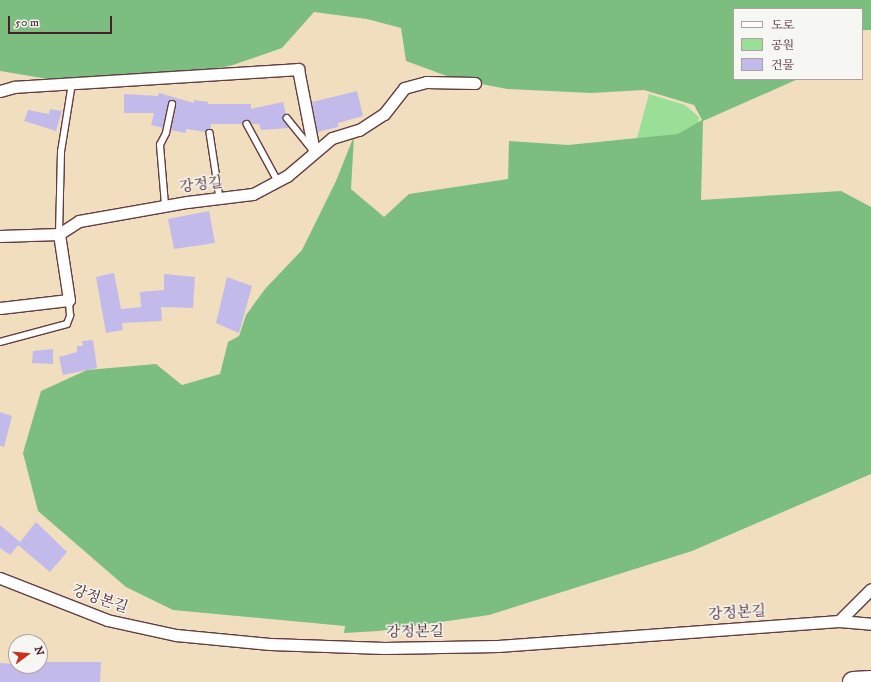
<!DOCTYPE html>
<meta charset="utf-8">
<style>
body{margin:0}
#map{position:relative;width:871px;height:682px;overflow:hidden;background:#f1debf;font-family:"IM FELL DW Pica","Noto Serif KR",serif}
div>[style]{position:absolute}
.green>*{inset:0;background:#9adf97}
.forest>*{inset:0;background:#7bbe80}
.building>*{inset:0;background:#c3baec}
.roads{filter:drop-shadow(1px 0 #633c41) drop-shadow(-1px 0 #633c41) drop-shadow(0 1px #633c41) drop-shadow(0 -1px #633c41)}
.lane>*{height:5.5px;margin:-2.75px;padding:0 2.75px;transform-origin:2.75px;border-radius:2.75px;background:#fff}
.street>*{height:11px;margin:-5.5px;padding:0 5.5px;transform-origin:5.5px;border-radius:5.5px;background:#fff}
.highway>*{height:20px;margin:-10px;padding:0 10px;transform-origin:10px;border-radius:10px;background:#fff}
span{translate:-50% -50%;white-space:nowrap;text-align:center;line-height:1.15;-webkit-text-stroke:3px #f6f6f2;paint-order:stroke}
.street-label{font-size:15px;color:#4a1f2b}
.legend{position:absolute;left:733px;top:8px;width:130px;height:72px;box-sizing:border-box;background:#f6f6f2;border:1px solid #b1a0a2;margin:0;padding:5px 7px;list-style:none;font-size:12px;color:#4a1f2b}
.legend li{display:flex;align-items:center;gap:8px;height:20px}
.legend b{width:20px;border:1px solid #b1a0a2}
.north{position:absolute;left:8px;top:634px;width:40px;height:40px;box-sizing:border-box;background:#f6f6f2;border:1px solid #b1a0a2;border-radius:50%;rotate:74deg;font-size:11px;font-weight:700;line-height:16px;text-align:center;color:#4a1f2b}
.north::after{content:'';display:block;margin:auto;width:14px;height:18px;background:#c8321e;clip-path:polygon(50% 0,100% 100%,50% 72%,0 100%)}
.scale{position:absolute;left:8px;top:16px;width:104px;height:18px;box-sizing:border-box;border:2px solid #4a1f2b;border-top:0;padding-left:5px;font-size:12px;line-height:14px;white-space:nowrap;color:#4a1f2b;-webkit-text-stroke:3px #f6f6f2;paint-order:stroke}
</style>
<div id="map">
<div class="green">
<div style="clip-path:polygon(649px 94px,685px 105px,699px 117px,697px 140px,637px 138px)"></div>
</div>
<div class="forest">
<div style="clip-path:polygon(0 0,871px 0,871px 30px,862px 30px,862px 9px,734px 9px,734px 79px,798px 79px,703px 121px,701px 200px,841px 191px,871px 207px,871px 474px,692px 551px,489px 615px,379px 631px,344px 633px,345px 626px,173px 610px,126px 587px,38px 511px,23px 453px,41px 391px,87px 370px,156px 364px,182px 385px,220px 374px,228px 342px,239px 336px,246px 315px,265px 289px,302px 250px,336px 181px,354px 136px,351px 189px,384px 217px,409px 194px,508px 179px,509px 141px,568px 145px,678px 134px,702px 120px,694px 105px,644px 90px,591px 93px,507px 89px,455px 79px,406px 61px,401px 28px,367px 19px,314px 12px,282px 48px,233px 65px,125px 87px,125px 74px,60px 81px,0 71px)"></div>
</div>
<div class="building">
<div style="clip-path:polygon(357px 91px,363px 116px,338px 123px,338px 127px,317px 132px,312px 102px)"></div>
<div style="clip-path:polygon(159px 93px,194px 103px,194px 100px,208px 102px,208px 104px,251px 104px,251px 109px,283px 102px,286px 114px,283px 119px,289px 128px,261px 130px,259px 124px,252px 124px,247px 120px,243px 124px,211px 124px,211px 129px,206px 132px,186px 129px,186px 133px,171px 130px,176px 106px,172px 101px,168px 104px,163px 128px,151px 125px,154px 113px,124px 113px,124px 94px,158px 96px)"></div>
<div style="clip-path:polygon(50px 109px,62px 111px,56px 131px,24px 121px,28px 110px,49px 114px)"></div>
<div style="clip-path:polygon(209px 211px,215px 243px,174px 249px,168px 219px)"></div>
<div style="clip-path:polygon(114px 273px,121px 309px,141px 307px,140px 292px,164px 290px,164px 274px,195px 277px,193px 308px,161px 307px,162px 321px,122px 323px,123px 330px,106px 333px,96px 277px)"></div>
<div style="clip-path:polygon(227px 277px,252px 286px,239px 333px,216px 323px)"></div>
<div style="clip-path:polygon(93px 340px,97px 368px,63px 375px,59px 357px,77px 352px,77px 346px,83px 346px,82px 341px)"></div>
<div style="clip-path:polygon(53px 349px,53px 364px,32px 363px,33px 351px)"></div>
<div style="clip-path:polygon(0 412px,12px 416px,4px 447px,0 446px)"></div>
<div style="clip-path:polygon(36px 522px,67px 552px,50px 572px,18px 545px,10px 555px,0 548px,0 525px,20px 542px)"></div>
<div style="clip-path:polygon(40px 662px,101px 662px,100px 682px,0 682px,0 663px,40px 666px)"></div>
</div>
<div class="roads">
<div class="lane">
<div style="left:287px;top:118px;width:38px;rotate:51deg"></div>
<div style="left:247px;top:124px;width:65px;rotate:61.5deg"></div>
<div style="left:210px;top:133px;width:66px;rotate:81.3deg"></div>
<div style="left:165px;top:205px;width:60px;rotate:-94.8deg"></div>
<div style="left:160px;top:145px;width:13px;rotate:-63deg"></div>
<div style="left:166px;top:133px;width:29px;rotate:-78deg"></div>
<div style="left:59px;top:234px;width:82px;rotate:-88.6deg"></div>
<div style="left:61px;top:152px;width:70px;rotate:-80.9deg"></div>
<div style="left:0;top:342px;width:69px;rotate:-15deg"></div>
<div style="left:67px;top:324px;width:9px;rotate:-69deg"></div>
<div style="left:70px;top:316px;width:16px;rotate:-94deg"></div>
</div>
<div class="street">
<div style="left:0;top:91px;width:15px;rotate:-16deg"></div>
<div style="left:14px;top:87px;width:285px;rotate:-3.6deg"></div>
<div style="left:298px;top:69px;width:84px;rotate:79deg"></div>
<div style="left:59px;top:234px;width:24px;rotate:-33deg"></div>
<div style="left:79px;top:221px;width:110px;rotate:-10deg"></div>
<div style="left:187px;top:202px;width:66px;rotate:-6.9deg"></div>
<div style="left:253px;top:194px;width:38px;rotate:-28deg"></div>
<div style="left:287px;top:176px;width:59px;rotate:-40.2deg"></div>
<div style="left:332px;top:138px;width:28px;rotate:-17deg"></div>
<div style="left:359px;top:130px;width:30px;rotate:-33deg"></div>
<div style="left:384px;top:114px;width:33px;rotate:-52deg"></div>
<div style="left:404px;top:88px;width:23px;rotate:-15deg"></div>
<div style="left:426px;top:82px;width:49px;rotate:1.2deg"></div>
<div style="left:0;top:236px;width:59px;rotate:-1.9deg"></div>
<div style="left:0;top:308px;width:69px;rotate:-6.6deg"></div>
<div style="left:69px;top:300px;width:67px;rotate:-98.6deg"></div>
<div style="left:0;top:578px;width:115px;rotate:21.4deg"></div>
<div style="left:107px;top:620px;width:71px;rotate:12.3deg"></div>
<div style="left:176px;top:635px;width:94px;rotate:5.5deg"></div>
<div style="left:270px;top:644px;width:114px;rotate:2deg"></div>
<div style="left:384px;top:648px;width:114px;rotate:-1deg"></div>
<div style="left:498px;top:646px;width:342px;rotate:-4.2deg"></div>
<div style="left:839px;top:621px;width:32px;rotate:5deg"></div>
<div style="left:839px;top:621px;width:45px;rotate:-45deg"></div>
</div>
<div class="highway">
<div style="left:853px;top:682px;width:18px;rotate:-3deg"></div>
</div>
</div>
<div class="street-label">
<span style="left:201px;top:185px;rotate:-7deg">강정길</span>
<span style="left:100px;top:599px;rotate:19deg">강정본길</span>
<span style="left:737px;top:613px;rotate:-4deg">강정본길</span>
<span style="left:415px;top:632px;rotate:-1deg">강정본길</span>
</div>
<ul class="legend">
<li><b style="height:5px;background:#fff"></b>도로</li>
<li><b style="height:11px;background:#9adf97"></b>공원</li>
<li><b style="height:11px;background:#c3baec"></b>건물</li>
</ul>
<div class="north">N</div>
<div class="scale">50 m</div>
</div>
